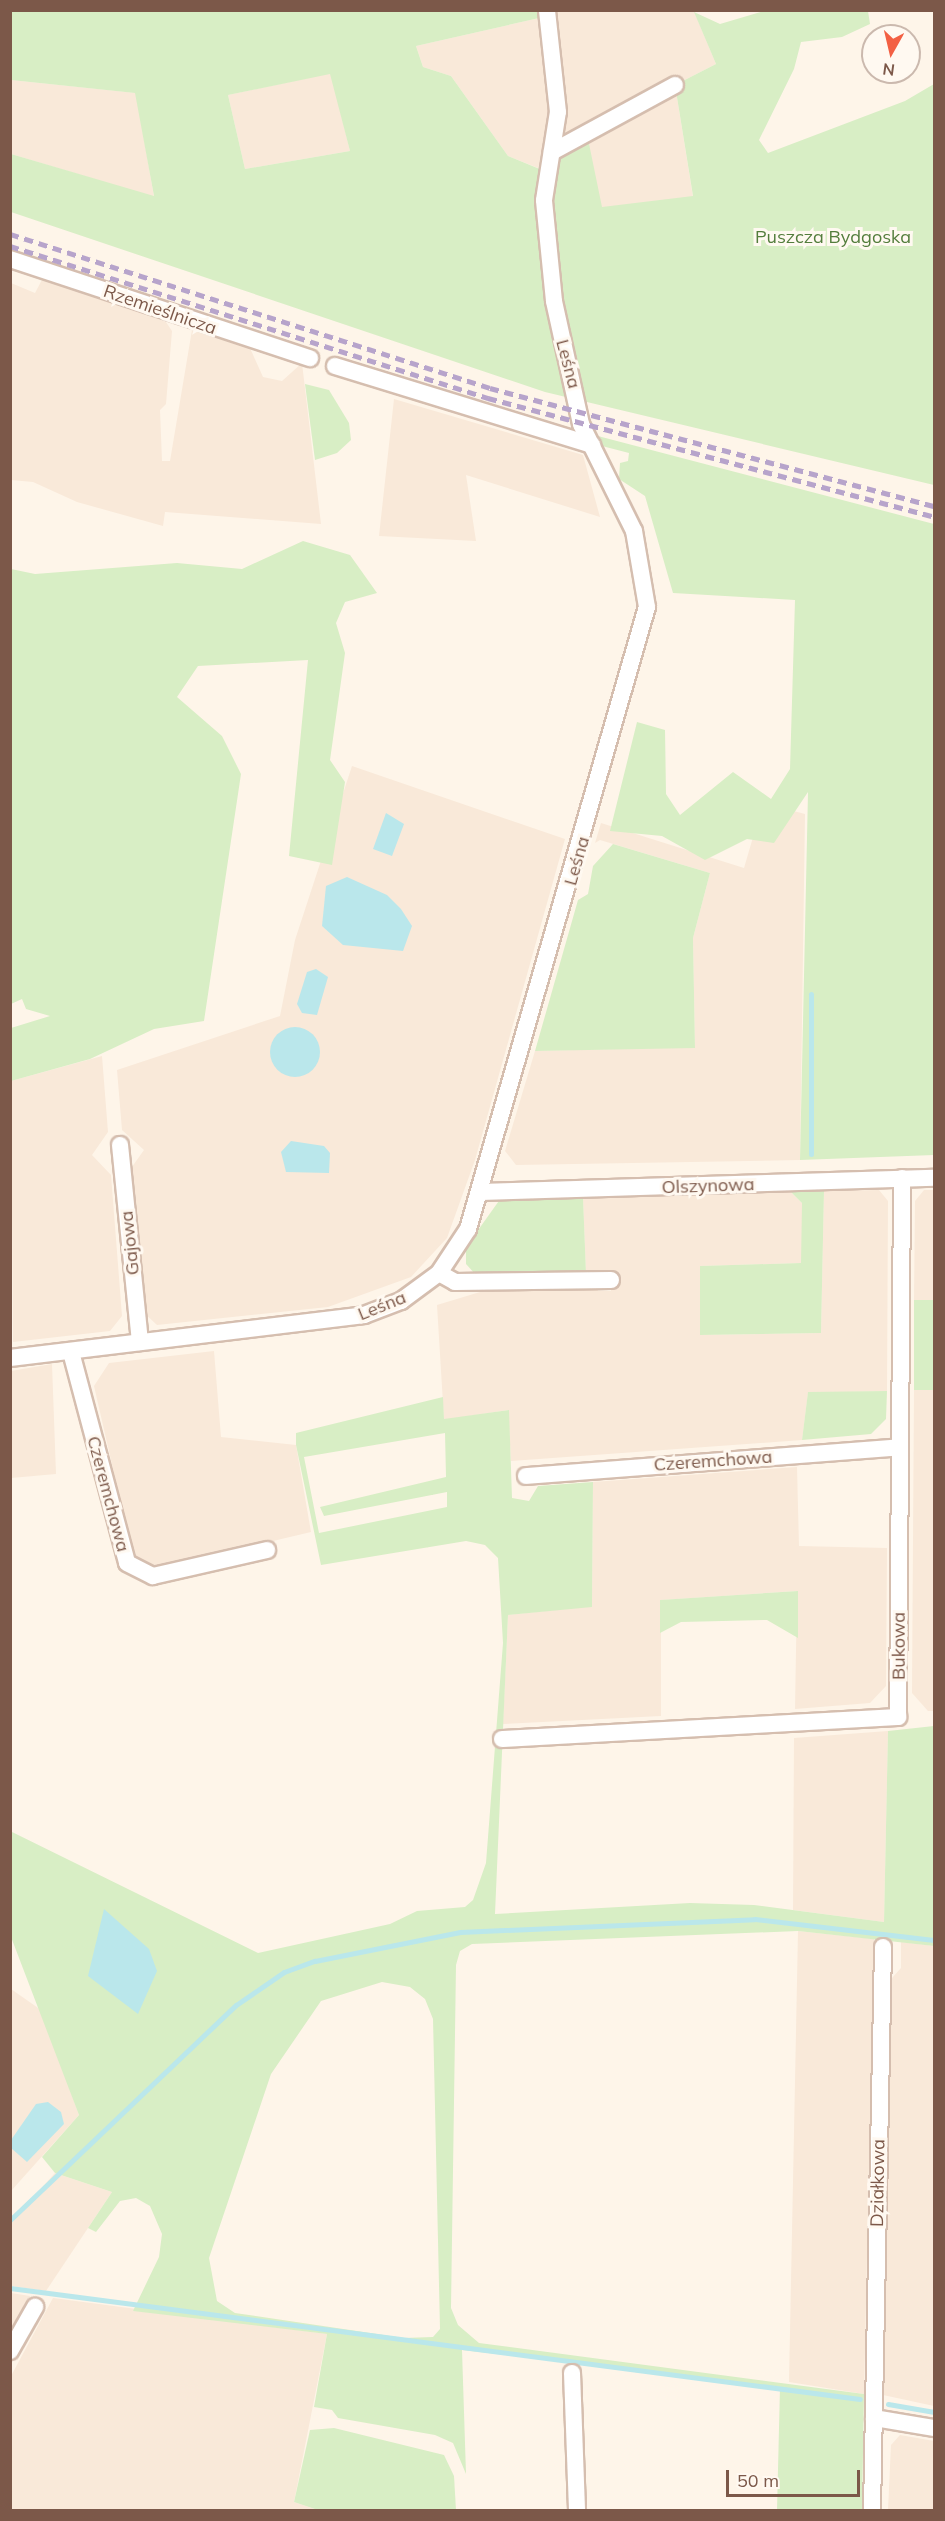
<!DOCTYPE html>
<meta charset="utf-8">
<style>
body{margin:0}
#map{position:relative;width:945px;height:2521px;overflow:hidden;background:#fef5e9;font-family:Mulish,sans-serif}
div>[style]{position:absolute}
.residential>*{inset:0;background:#f9e9d9}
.green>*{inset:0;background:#d8eec5}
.water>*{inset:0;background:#bae7eb}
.round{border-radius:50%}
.stream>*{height:5px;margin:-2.5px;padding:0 2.5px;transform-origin:2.5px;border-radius:2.5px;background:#bae7eb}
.roads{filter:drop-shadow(2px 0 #d5beaf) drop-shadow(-2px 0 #d5beaf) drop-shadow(0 2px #d5beaf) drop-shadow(0 -2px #d5beaf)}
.minor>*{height:16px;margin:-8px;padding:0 8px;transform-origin:8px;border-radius:8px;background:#fff}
.rail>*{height:4.5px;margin-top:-2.25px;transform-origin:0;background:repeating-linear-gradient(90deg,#b7a4cb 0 9px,transparent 0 15px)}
span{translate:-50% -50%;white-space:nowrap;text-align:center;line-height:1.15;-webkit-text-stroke:6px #fff9f1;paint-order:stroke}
.park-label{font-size:18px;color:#537d3c}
.street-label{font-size:18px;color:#7c5849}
.frame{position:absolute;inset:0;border:12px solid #7c5849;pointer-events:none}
.north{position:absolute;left:861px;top:24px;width:60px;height:60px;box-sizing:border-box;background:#fff9f1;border:2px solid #cbb9ae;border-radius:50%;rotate:188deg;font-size:16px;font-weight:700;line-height:24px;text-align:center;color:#7c5849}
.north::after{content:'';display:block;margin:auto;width:21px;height:27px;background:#f36043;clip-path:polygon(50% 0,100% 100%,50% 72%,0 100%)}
.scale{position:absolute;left:726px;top:2470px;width:134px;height:27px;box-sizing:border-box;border:3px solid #7c5849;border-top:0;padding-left:8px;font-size:18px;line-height:21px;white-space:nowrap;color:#7c5849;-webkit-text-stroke:4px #fff9f1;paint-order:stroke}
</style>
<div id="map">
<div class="residential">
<div style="clip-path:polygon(547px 11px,694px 11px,716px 64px,675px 85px,693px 197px,602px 208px,548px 172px,508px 156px,451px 76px,423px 67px,416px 46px,548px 16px)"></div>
<div style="clip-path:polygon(331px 73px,350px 151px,245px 169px,228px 95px)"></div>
<div style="clip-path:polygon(11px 80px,136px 93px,154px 197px,11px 154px)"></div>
<div style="clip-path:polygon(44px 276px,166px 322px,172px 331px,166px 404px,160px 410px,162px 461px,170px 461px,192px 330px,250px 348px,263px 377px,282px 381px,302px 363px,321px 524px,165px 512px,163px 526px,77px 502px,33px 482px,11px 480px,11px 283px,35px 293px)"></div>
<div style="clip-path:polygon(394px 399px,583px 455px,600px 517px,466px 475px,476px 541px,379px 536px)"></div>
<div style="clip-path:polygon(352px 766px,565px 839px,475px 1160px,447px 1238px,411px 1277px,328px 1307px,157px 1325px,141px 1310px,129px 1171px,144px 1150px,122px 1130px,117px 1070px,280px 1016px,295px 940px)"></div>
<div style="clip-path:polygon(763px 803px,805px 814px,800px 1160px,516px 1165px,505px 1151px,535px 1051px,695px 1047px,693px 938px,710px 873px,600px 840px,595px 843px,601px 823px,744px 868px)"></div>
<div style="clip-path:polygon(102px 1056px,108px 1132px,92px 1155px,111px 1175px,122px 1316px,110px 1331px,13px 1342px,11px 1081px)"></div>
<div style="clip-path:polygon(879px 1190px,888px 1201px,887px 1391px,808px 1393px,802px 1440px,511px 1461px,508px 1410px,444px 1420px,437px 1305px,490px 1289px,597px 1286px,598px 1291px,611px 1291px,610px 1274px,586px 1273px,583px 1197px,791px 1192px,802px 1203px,802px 1263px,700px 1266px,700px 1335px,821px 1333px,824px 1191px)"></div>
<div style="clip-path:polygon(924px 1190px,934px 1190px,934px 1300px,914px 1300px,915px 1201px)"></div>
<div style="clip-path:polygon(214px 1351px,221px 1437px,296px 1445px,311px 1532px,156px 1569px,133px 1556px,94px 1386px,109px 1363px)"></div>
<div style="clip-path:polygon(52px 1364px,56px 1474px,11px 1478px,11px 1371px)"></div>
<div style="clip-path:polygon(914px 1390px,934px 1390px,934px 1711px,928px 1711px,912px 1693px)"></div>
<div style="clip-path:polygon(797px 1467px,799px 1546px,887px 1548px,886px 1686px,870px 1703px,795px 1709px,797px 1591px,661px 1600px,661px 1716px,503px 1724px,508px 1615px,592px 1606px,593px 1482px)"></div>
<div style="clip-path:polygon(888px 1731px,884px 1922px,793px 1910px,794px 1738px)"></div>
<div style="clip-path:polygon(798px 1931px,874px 1939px,864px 2394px,789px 2382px)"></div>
<div style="clip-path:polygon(901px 1942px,934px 1946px,934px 2406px,883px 2395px,892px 1978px,901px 1968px)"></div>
<div style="clip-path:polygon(11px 1989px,41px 2010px,79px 2115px,11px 2191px)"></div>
<div style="clip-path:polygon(55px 2173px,112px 2192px,46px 2291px,11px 2286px,11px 2222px)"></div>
<div style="clip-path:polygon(11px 2293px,30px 2296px,11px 2331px,10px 2293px)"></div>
<div style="clip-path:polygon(53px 2298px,327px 2334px,294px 2502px,318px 2510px,11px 2510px,11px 2376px)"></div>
<div style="clip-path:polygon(900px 2435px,934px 2441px,934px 2510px,888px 2510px,891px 2445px)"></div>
</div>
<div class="green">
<div style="clip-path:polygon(evenodd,11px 11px,547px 11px,548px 16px,416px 46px,423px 67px,451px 76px,508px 156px,547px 172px,552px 152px,587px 134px,602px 207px,693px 196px,675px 85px,716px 64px,694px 12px,720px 24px,764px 11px,868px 11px,870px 24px,842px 37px,801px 42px,794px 69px,759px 140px,768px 153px,905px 101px,934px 84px,934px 485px,545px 392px,11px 212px,11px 154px,154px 196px,135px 93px,11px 80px,11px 11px,330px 74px,350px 151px,245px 169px,228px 95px,330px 74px)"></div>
<div style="clip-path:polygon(305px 384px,329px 390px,349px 423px,351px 440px,337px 453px,315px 460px)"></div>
<div style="clip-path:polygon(594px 435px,934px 524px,934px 1155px,800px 1160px,808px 792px,774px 843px,747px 839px,705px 860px,662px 836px,610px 831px,637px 722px,665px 730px,666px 794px,680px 815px,733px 772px,771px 799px,790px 769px,795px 600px,673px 593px,645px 496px,619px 479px,620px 463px,628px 461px,629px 453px,602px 446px)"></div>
<div style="clip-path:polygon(303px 541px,350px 555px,377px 593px,345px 602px,336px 623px,345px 653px,330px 760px,345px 782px,332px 865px,289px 856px,308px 660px,198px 666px,177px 697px,222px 736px,241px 774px,204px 1021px,154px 1029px,90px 1059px,11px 1081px,11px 1028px,50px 1016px,26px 1009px,22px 999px,11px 1004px,11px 569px,35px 574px,177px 563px,242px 569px)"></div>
<div style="clip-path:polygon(613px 844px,710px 873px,693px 938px,695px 1048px,535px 1051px,578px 900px,588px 894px,593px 866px)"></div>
<div style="clip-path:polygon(824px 1191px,821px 1333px,700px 1335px,700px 1266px,801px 1263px,802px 1203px,791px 1192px)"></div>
<div style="clip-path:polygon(583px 1197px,586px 1273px,476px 1275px,466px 1264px,466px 1247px,501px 1198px)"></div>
<div style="clip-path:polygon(914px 1300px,934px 1300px,934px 1390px,914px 1390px)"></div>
<div style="clip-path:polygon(887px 1391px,886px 1419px,871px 1434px,802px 1440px,808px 1392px)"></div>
<div style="clip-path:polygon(evenodd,443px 1397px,444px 1419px,509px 1410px,512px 1498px,529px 1501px,538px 1486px,593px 1482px,592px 1607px,508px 1615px,495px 1914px,690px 1903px,754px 1905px,884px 1922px,888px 1731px,934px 1726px,934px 1946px,798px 1931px,472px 1944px,460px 1951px,456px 1965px,451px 2308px,458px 2325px,479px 2343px,864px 2394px,862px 2510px,777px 2510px,780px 2387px,462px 2350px,466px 2474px,453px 2443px,435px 2435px,338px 2418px,332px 2410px,314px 2407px,327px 2334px,133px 2311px,159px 2257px,162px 2234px,150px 2206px,136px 2198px,120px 2201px,96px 2232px,88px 2228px,112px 2192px,55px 2173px,42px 2157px,79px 2115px,11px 1937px,10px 1831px,258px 1953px,390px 1924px,417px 1911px,465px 1907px,473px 1900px,486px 1863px,503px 1643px,498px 1558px,485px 1545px,466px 1541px,321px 1565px,296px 1445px,296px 1433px,443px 1397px,445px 1433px,446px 1477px,320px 1507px,324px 1516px,447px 1492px,447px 1507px,319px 1533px,304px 1457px,445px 1433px,443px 1397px,382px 1982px,410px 1987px,425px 1999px,433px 2019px,440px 2329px,433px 2337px,404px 2338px,235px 2313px,217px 2301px,209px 2258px,271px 2074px,321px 2001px,382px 1982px)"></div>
<div style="clip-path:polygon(798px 1591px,798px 1638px,767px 1620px,681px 1622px,660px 1633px,660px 1600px)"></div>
<div style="clip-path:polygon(334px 2428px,444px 2455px,454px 2476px,456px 2510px,318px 2510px,294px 2502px,310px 2430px)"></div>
</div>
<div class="water">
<div style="clip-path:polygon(386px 813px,404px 824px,392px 856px,373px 849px)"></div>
<div style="clip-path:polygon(347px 877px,387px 895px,401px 909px,412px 926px,403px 951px,343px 945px,322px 926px,326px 886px)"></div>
<div style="clip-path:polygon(316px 969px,328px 977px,317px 1015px,302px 1013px,297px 1004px,307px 972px)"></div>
<div class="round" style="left:270px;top:1027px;width:50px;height:50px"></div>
<div style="clip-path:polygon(291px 1141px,324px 1146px,330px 1153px,329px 1173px,286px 1172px,281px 1152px)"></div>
<div style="clip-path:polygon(104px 1909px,149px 1949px,157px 1971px,138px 2014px,88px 1976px)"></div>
<div style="clip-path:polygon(48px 2102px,61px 2112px,64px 2124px,27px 2162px,11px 2148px,11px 2140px,36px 2104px)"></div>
</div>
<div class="stream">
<div style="left:811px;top:1154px;width:160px;rotate:-90deg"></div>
<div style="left:10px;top:2220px;width:312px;rotate:-43.6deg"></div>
<div style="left:236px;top:2005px;width:58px;rotate:-34.5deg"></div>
<div style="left:284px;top:1972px;width:33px;rotate:-20deg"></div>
<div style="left:315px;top:1961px;width:148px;rotate:-11.3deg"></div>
<div style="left:460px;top:1932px;width:295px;rotate:-2.5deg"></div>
<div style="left:755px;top:1919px;width:180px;rotate:6.7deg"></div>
<div style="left:10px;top:2288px;width:857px;rotate:7.44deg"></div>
<div style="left:888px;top:2404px;width:47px;rotate:9.9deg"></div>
</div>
<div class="roads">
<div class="minor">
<div style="left:552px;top:152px;width:140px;rotate:-28.6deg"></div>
<div style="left:10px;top:259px;width:316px;rotate:18.3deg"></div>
<div style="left:335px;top:366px;width:269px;rotate:17.1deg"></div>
<div style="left:120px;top:1145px;width:198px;rotate:84.2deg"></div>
<div style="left:481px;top:1192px;width:453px;rotate:-1.8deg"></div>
<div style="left:439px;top:1273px;width:18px;rotate:29deg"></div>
<div style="left:455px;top:1282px;width:156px;rotate:-0.7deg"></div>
<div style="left:71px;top:1352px;width:218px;rotate:75.1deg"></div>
<div style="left:127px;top:1563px;width:29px;rotate:27deg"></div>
<div style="left:153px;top:1576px;width:117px;rotate:-12.8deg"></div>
<div style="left:10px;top:1358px;width:357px;rotate:-6.9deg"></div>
<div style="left:364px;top:1315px;width:40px;rotate:-21deg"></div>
<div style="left:401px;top:1301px;width:47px;rotate:-36.4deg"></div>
<div style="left:439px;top:1273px;width:53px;rotate:-56.6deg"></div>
<div style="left:468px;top:1229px;width:647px;rotate:-73.95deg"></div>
<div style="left:647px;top:607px;width:77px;rotate:-99.7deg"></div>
<div style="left:634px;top:531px;width:119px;rotate:-116.4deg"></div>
<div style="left:581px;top:424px;width:126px;rotate:-102.4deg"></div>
<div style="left:554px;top:301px;width:101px;rotate:-95.7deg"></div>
<div style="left:544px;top:200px;width:89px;rotate:-81deg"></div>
<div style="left:558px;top:112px;width:103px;rotate:-96.2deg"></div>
<div style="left:526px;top:1476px;width:374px;rotate:-4.4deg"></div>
<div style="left:502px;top:1739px;width:397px;rotate:-3.2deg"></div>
<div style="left:898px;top:1717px;width:539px;rotate:-89.57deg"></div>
<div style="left:10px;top:2351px;width:51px;rotate:-60.4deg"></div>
<div style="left:572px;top:2373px;width:137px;rotate:87.9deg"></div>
<div style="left:874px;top:2418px;width:61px;rotate:9.5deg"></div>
<div style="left:872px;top:2510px;width:563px;rotate:-88.88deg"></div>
</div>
</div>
<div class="rail">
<div style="left:10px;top:234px;width:504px;rotate:17.79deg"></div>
<div style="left:490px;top:388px;width:459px;rotate:14.9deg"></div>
<div style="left:10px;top:246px;width:502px;rotate:17.64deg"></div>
<div style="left:488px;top:398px;width:462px;rotate:14.9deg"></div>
</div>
<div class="park-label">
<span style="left:833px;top:237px">Puszcza Bydgoska</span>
</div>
<div class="street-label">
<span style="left:160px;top:310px;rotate:19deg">Rzemieślnicza</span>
<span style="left:568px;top:364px;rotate:75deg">Leśna</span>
<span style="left:577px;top:861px;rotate:-74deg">Leśna</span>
<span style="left:708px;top:1186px;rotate:-2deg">Olszynowa</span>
<span style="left:130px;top:1243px;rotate:-96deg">Gajowa</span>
<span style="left:382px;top:1306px;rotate:-22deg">Leśna</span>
<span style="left:713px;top:1461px;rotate:-4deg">Czeremchowa</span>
<span style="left:108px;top:1494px;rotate:75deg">Czeremchowa</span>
<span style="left:899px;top:1646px;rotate:-90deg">Bukowa</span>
<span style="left:878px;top:2183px;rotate:-89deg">Działkowa</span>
</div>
<div class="frame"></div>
<div class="north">N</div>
<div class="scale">50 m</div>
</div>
